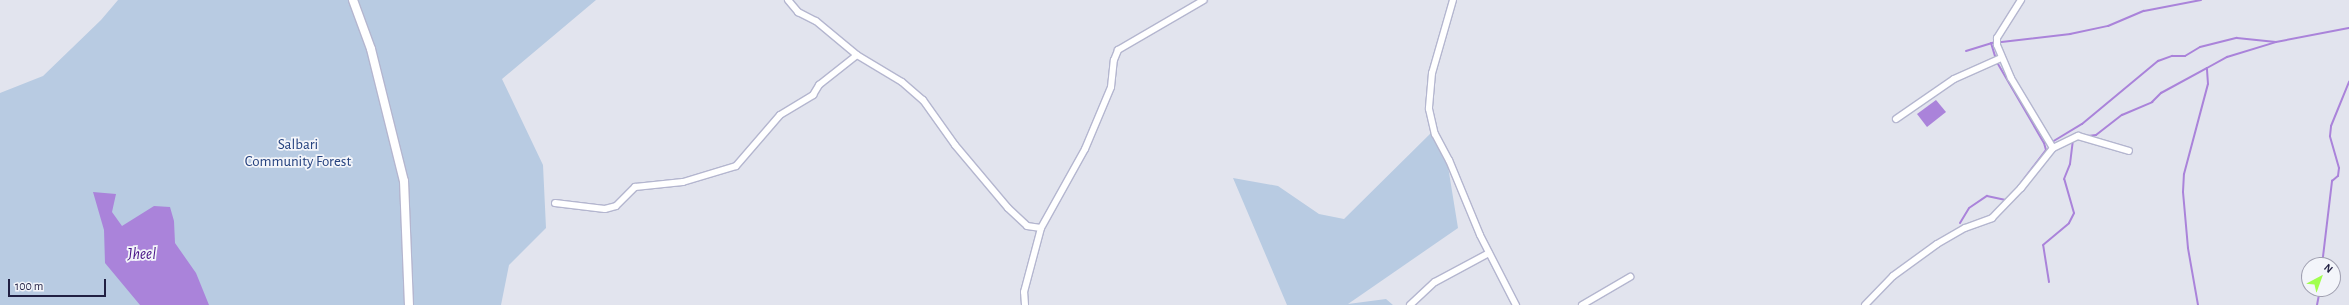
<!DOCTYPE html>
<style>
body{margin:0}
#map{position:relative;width:2349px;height:305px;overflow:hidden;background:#e2e4ee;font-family:"Alegreya Sans",sans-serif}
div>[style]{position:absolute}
.green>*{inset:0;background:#b8cbe2}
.water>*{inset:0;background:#aa83da}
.stream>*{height:2px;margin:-1px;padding:0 1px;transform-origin:1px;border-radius:1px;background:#aa83da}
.roads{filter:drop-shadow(1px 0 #b4b6cf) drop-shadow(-1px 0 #b4b6cf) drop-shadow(0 1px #b4b6cf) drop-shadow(0 -1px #b4b6cf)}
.street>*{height:6px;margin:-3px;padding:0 3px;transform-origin:3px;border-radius:3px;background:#fff}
.secondary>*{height:8px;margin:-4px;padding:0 4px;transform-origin:4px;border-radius:4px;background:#fff}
span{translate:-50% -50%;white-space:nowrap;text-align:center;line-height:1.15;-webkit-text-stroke:3.5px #f3f5fa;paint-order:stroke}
.park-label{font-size:15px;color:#24417e}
.water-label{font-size:16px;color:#471286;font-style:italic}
.north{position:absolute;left:2301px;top:257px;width:40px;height:40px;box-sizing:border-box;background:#f3f5fa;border:1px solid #9f9fb0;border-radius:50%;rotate:41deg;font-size:11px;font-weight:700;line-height:16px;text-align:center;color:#201f42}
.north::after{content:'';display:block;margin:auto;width:14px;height:18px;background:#a1ff4f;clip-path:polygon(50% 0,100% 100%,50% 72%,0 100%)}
.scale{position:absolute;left:8px;top:279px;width:98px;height:18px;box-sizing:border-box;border:2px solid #201f42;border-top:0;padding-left:5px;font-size:12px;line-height:14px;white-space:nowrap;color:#201f42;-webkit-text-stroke:3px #f3f5fa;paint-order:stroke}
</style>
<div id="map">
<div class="green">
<div style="clip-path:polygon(118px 0,596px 0,502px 79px,543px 165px,546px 228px,509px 265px,501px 305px,0 305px,0 93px,43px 76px,101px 20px)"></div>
<div style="clip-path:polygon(1434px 130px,1446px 154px,1458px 228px,1348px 304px,1386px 299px,1393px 305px,1287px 305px,1233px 178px,1278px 186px,1319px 214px,1344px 219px)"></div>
</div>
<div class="water">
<div style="clip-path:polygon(1936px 100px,1946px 112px,1927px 127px,1917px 114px)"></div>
<div style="clip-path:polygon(93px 192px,116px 194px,112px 212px,122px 226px,154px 206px,170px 207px,174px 221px,175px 243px,196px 273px,209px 305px,140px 305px,105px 263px,104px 230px)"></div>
</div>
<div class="stream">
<div style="left:1991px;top:43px;width:14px;rotate:73deg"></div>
<div style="left:1966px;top:51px;width:28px;rotate:-17deg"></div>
<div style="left:1993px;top:43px;width:78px;rotate:-6.7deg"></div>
<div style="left:2070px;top:34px;width:39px;rotate:-12deg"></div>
<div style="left:2108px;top:26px;width:39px;rotate:-23deg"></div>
<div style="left:2144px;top:11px;width:58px;rotate:-10.9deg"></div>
<div style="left:1998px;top:64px;width:91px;rotate:59.8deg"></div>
<div style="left:2088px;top:136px;width:8px;rotate:-7deg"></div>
<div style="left:2096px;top:135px;width:33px;rotate:-38deg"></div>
<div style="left:2122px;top:115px;width:33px;rotate:-23deg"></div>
<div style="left:2152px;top:102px;width:13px;rotate:-45deg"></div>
<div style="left:2161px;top:93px;width:52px;rotate:-28.5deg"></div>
<div style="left:2052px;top:142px;width:35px;rotate:-31deg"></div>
<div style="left:2082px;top:124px;width:99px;rotate:-39.7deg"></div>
<div style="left:2158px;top:61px;width:15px;rotate:-20deg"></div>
<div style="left:2172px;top:56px;width:13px"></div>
<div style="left:2185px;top:56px;width:17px;rotate:-31deg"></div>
<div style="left:2200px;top:47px;width:38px;rotate:-14deg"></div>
<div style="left:2237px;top:38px;width:39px;rotate:6deg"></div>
<div style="left:2017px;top:188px;width:48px;rotate:-52.7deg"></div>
<div style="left:2046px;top:150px;width:7px;rotate:-106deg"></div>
<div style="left:2044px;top:143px;width:4px;rotate:-27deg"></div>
<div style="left:1960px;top:223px;width:17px;rotate:-59deg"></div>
<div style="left:1969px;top:208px;width:22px;rotate:-34deg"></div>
<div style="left:1987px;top:196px;width:19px;rotate:12deg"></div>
<div style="left:2322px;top:265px;width:85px;rotate:-83.2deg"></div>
<div style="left:2332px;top:181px;width:8px;rotate:-40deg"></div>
<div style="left:2338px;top:176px;width:8px;rotate:-83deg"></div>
<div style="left:2339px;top:168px;width:33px;rotate:-106deg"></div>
<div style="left:2330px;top:136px;width:10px;rotate:-84deg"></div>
<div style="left:2331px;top:126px;width:48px;rotate:-67.8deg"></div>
<div style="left:2049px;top:282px;width:37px;rotate:-99deg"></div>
<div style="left:2043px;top:245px;width:34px;rotate:-40deg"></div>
<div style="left:2069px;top:223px;width:11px;rotate:-63deg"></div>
<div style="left:2074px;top:213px;width:35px;rotate:-106deg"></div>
<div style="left:2064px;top:179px;width:16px;rotate:-68deg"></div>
<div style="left:2070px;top:164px;width:23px;rotate:-83deg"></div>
<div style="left:2198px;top:305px;width:58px;rotate:-100deg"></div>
<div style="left:2188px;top:248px;width:56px;rotate:-95.1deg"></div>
<div style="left:2183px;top:192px;width:18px;rotate:-87deg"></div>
<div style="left:2184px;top:174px;width:93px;rotate:-75.1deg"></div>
<div style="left:2208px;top:84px;width:16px;rotate:-94deg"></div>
<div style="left:2207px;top:68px;width:23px;rotate:-29deg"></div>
<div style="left:2227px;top:57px;width:51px;rotate:-17deg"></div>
<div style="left:2276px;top:42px;width:74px;rotate:-10.9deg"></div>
<div style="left:2317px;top:305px;width:16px;rotate:-79deg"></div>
</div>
<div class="roads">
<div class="street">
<div style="left:788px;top:0;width:16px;rotate:50deg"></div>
<div style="left:798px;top:12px;width:20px;rotate:27deg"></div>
<div style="left:816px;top:21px;width:53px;rotate:39.7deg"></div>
<div style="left:857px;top:55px;width:52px;rotate:31deg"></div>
<div style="left:902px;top:82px;width:28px;rotate:41deg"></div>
<div style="left:923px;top:100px;width:55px;rotate:54.6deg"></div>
<div style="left:955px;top:145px;width:82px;rotate:49.9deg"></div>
<div style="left:1008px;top:208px;width:26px;rotate:43deg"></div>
<div style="left:1027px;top:226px;width:14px;rotate:8deg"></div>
<div style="left:1453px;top:0;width:76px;rotate:106deg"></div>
<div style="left:1432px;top:73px;width:36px;rotate:95deg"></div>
<div style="left:1429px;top:109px;width:26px;rotate:77deg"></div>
<div style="left:1435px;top:134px;width:30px;rotate:62deg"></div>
<div style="left:1449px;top:160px;width:81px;rotate:67.5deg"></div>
<div style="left:1480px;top:235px;width:79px;rotate:62.8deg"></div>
<div style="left:1896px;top:119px;width:70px;rotate:-34.6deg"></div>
<div style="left:1954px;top:79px;width:51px;rotate:-24.1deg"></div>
<div style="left:2053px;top:148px;width:28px;rotate:-26deg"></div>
<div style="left:2078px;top:136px;width:53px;rotate:16.4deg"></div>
<div style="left:555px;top:203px;width:50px;rotate:6.8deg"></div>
<div style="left:605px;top:209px;width:11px;rotate:-15deg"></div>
<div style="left:616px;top:206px;width:27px;rotate:-45deg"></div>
<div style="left:635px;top:187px;width:48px;rotate:-5.9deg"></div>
<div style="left:683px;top:182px;width:55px;rotate:-16.8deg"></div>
<div style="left:736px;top:166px;width:67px;rotate:-49.2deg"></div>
<div style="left:780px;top:115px;width:39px;rotate:-31deg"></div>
<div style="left:813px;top:95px;width:12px;rotate:-59deg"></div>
<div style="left:819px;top:85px;width:48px;rotate:-38.3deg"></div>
<div style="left:1025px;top:305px;width:13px;rotate:-94deg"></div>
<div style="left:1024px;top:292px;width:66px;rotate:-75.1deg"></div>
<div style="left:1041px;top:228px;width:90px;rotate:-60.9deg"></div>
<div style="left:1085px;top:149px;width:67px;rotate:-67.2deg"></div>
<div style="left:1111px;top:87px;width:27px;rotate:-84deg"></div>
<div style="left:1114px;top:60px;width:11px;rotate:-68deg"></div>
<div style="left:1118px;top:50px;width:99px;rotate:-30.2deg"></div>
<div style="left:1410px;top:305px;width:34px;rotate:-43deg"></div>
<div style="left:1435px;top:282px;width:61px;rotate:-28.2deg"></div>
<div style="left:1582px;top:305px;width:56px;rotate:-30.3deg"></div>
<div style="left:1865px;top:305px;width:40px;rotate:-46deg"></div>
<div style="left:1893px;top:276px;width:54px;rotate:-36deg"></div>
<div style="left:1937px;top:244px;width:32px;rotate:-30deg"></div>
<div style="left:1965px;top:228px;width:29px;rotate:-20deg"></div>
<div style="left:1992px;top:218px;width:42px;rotate:-46deg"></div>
<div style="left:2021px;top:188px;width:51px;rotate:-51.3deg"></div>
<div style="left:2053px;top:148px;width:82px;rotate:-121deg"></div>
<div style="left:2011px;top:78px;width:36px;rotate:-113deg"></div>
<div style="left:1997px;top:45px;width:7px;rotate:-90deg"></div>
<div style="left:1997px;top:38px;width:45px;rotate:-57.7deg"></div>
</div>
<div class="secondary">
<div style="left:353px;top:0;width:52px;rotate:69.8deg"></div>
<div style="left:371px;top:49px;width:136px;rotate:76deg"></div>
<div style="left:404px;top:181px;width:124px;rotate:87.7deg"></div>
</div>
</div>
<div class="park-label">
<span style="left:298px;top:153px">Salbari<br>Community Forest</span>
</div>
<div class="water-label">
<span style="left:142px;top:254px">Jheel</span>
</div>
<div class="north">N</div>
<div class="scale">100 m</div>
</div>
